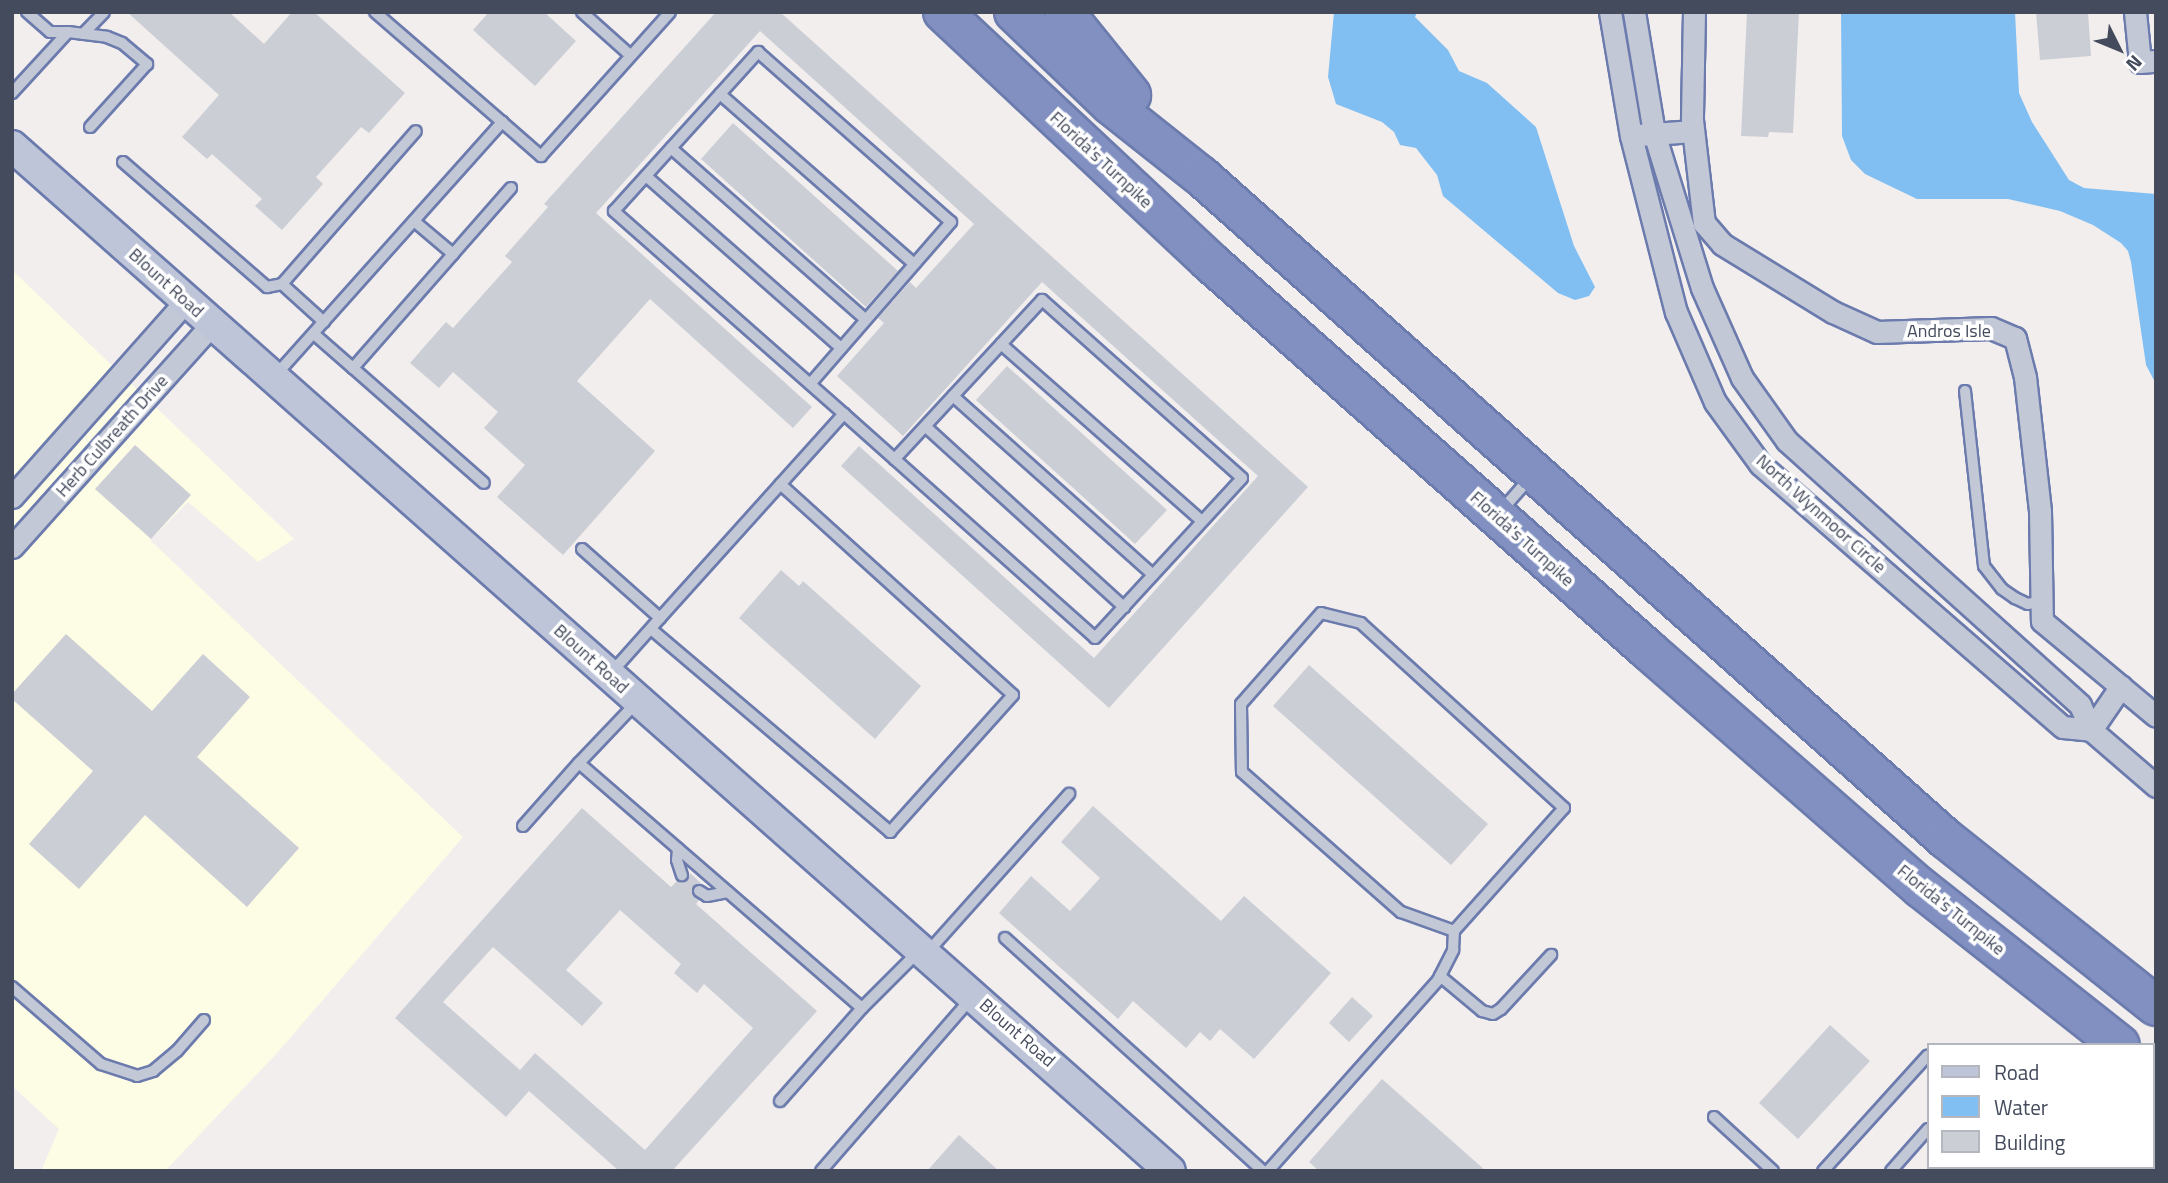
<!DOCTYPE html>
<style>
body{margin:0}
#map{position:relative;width:2168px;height:1183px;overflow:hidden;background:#f1eeed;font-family:"Titillium Web",sans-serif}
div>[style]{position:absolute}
.commercial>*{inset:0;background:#fdfce5}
.water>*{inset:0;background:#81bff3}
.building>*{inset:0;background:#ccced6}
.roads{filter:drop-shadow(2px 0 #6c7bad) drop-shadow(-2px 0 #6c7bad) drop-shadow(0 2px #6c7bad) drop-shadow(0 -2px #6c7bad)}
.lane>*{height:10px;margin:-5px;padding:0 5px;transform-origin:5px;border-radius:5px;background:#c3c8d6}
.street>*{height:21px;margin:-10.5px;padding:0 10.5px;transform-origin:10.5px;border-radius:10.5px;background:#c3c8d6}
.secondary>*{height:30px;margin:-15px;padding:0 15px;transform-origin:15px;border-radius:15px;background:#bec5d8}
.highway>*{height:38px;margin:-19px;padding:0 19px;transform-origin:19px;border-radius:19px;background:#8190c1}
span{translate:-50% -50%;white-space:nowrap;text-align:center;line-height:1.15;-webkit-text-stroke:7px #fff;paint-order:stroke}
.street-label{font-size:18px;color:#444b5c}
.frame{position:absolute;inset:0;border:14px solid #444b5c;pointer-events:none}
.legend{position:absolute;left:1927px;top:1043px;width:228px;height:126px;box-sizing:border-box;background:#fff;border:2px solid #b4b7be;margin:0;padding:9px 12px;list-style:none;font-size:21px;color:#444b5c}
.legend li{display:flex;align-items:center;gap:14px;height:35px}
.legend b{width:35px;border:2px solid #b4b7be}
.north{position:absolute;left:2084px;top:14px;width:70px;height:70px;-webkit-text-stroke:5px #fff;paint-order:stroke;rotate:133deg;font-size:19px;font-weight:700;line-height:28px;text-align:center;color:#444b5c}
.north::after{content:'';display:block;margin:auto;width:24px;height:32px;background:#444b5c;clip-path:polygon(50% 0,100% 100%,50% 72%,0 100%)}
</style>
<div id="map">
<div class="commercial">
<div style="clip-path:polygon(12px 270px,294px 539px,258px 562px,188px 502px,150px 540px,463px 837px,278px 1052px,165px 1171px,41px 1171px,59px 1129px,12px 1086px)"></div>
</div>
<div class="water">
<div style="clip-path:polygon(1334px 12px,1417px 12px,1415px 17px,1448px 50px,1459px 71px,1487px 83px,1536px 127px,1574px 246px,1595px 287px,1589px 296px,1575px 300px,1558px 293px,1443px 196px,1437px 175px,1416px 148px,1400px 145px,1394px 132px,1382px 122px,1336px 104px,1328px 77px)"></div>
<div style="clip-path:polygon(1841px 12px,2015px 12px,2019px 93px,2032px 122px,2069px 180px,2084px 188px,2156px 194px,2156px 384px,2146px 365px,2131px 262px,2128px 251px,2121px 243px,2093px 225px,2060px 211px,2008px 199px,1917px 199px,1865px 174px,1851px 160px,1842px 136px)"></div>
</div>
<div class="building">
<div style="clip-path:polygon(127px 12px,229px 12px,264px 44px,292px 12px,314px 12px,405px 93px,369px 133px,361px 127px,316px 177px,323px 184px,282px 230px,255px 206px,262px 199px,212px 154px,207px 159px,182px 137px,219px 95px)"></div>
<div style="clip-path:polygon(489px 12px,544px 12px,576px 41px,535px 86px,473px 30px)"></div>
<div style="clip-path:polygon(716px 12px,780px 12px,1308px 487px,1109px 708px,841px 466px,859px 446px,1094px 658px,1258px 476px,1042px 282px,903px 436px,837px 376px,884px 323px,878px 318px,910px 282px,916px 288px,974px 224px,760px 31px,596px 213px,812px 407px,793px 428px,650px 299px,577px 381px,655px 451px,563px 555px,497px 497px,525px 465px,484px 428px,498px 412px,453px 372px,439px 388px,410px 363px,446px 322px,453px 328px,512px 262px,505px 256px,548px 207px,544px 204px)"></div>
<div style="clip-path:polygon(1747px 12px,1799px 12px,1793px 133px,1769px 132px,1768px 137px,1741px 136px)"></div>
<div style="clip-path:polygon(2036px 12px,2088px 12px,2091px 56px,2040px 60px)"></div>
<div style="clip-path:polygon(733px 123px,898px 271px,866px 307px,701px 159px)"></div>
<div style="clip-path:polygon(1007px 366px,1167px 510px,1135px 544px,976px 400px)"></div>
<div style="clip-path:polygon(135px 445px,191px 495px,151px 539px,95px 489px)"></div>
<div style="clip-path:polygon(781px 570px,799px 586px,803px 581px,921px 686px,875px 739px,739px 618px)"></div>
<div style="clip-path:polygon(66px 634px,152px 711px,203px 654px,250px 697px,197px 757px,299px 848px,247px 907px,145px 815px,79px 889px,29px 844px,93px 771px,12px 699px,12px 694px)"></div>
<div style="clip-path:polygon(1309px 665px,1488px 824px,1451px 865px,1273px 706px)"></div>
<div style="clip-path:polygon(1093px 806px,1221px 921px,1244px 896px,1331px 973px,1254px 1059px,1220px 1029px,1210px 1041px,1200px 1032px,1186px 1048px,1133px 1001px,1118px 1019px,999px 913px,1031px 876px,1070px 911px,1100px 878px,1061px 842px)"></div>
<div style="clip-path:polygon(evenodd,582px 808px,671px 887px,677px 881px,687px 881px,690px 873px,702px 884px,692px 887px,692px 895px,699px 900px,696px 904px,817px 1011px,672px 1171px,619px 1171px,529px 1091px,506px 1117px,395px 1018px,582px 808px,620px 910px,681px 964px,674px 973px,697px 993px,704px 984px,753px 1028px,645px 1150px,535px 1053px,520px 1070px,443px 1002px,493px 947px,582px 1026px,603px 1003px,566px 970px,620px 910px)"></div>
<div style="clip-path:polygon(1352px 997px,1373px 1016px,1349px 1042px,1329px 1023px)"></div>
<div style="clip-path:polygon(1830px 1025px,1870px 1061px,1798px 1139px,1759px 1103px)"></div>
<div style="clip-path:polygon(1382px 1079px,1486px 1171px,1319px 1171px,1309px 1162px)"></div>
<div style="clip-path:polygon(959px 1135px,999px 1171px,927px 1171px)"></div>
</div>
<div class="roads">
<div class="lane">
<div style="left:27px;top:12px;width:30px;rotate:41deg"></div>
<div style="left:50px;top:32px;width:18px"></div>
<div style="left:375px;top:12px;width:168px;rotate:40.9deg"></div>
<div style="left:582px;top:12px;width:64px;rotate:41.9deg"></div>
<div style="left:83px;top:34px;width:30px;rotate:-46deg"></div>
<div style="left:12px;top:93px;width:83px;rotate:-47.4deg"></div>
<div style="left:68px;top:32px;width:39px;rotate:7deg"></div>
<div style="left:107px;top:37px;width:16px;rotate:22deg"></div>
<div style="left:122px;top:43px;width:33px;rotate:40deg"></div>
<div style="left:147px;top:64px;width:85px;rotate:132.1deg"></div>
<div style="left:720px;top:94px;width:258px;rotate:41.2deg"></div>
<div style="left:671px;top:148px;width:259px;rotate:41.4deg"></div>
<div style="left:123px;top:162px;width:191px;rotate:41deg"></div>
<div style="left:267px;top:287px;width:15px;rotate:-11deg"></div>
<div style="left:646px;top:176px;width:260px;rotate:41.4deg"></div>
<div style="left:414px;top:221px;width:51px;rotate:40.2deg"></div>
<div style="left:453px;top:254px;width:88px;rotate:-48.7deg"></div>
<div style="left:324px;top:322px;width:57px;rotate:-137.9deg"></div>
<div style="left:282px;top:284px;width:203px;rotate:-48.8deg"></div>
<div style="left:314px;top:334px;width:52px;rotate:41.1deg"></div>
<div style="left:353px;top:368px;width:152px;rotate:-48.7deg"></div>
<div style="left:1001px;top:344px;width:268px;rotate:41.4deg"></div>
<div style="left:353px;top:368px;width:174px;rotate:41.3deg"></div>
<div style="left:275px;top:376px;width:341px;rotate:-48.2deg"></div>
<div style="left:502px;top:122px;width:52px;rotate:41.1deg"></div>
<div style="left:541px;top:156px;width:193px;rotate:-48.1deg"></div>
<div style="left:1965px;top:391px;width:176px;rotate:83.8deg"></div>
<div style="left:1984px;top:566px;width:29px;rotate:52deg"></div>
<div style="left:2002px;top:589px;width:16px;rotate:35deg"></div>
<div style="left:2015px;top:598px;width:14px;rotate:25deg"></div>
<div style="left:2028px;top:604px;width:14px;rotate:-12deg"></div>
<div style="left:953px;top:396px;width:268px;rotate:41.8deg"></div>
<div style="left:844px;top:414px;width:336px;rotate:41.7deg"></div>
<div style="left:1095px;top:638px;width:217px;rotate:-47.4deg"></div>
<div style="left:1242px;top:478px;width:268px;rotate:-138.3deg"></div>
<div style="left:1042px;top:300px;width:217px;rotate:132.8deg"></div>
<div style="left:926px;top:427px;width:268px;rotate:42.3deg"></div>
<div style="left:1501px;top:511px;width:43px;rotate:-48.8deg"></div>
<div style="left:582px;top:549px;width:104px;rotate:41.5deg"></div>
<div style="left:660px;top:618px;width:74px;rotate:131.7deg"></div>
<div style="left:660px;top:618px;width:275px;rotate:-48deg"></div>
<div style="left:844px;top:414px;width:307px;rotate:-138.6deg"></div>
<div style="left:614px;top:211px;width:215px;rotate:-47.8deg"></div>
<div style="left:758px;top:52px;width:257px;rotate:41.4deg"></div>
<div style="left:951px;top:222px;width:213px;rotate:131deg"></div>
<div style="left:651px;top:629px;width:314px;rotate:40.3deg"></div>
<div style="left:890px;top:832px;width:184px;rotate:-48.1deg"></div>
<div style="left:1013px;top:695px;width:314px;rotate:-137.8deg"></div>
<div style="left:579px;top:763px;width:84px;rotate:-46.4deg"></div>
<div style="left:523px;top:826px;width:84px;rotate:-48.4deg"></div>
<div style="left:579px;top:763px;width:374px;rotate:40.9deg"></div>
<div style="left:862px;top:1008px;width:124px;rotate:131.4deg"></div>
<div style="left:678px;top:849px;width:11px;rotate:95deg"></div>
<div style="left:677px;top:860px;width:16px;rotate:72deg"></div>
<div style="left:699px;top:891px;width:9px;rotate:32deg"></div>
<div style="left:707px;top:896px;width:21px;rotate:-11deg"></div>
<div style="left:1005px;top:938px;width:348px;rotate:42.1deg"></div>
<div style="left:926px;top:954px;width:215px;rotate:-48.2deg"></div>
<div style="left:1440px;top:976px;width:55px;rotate:39.8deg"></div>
<div style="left:1482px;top:1011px;width:11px;rotate:15deg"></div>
<div style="left:1493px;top:1014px;width:9px;rotate:-32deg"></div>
<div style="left:1501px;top:1009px;width:74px;rotate:-47.2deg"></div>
<div style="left:12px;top:987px;width:118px;rotate:40.9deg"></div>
<div style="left:101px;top:1064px;width:38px;rotate:18deg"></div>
<div style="left:137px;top:1076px;width:17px;rotate:-17deg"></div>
<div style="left:153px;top:1071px;width:31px;rotate:-40deg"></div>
<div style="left:177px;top:1051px;width:41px;rotate:-48.9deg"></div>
<div style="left:862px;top:1008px;width:81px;rotate:-45deg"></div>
<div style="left:1714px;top:1117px;width:80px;rotate:42.5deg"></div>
<div style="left:2083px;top:1167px;width:6px;rotate:39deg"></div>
<div style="left:821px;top:1171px;width:230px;rotate:-49deg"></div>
<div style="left:1268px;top:1171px;width:256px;rotate:-48.3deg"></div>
<div style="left:1438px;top:980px;width:34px;rotate:-63deg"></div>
<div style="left:1453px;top:950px;width:19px;rotate:-87deg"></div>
<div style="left:1454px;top:931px;width:165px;rotate:-48.2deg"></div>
<div style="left:1564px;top:808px;width:275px;rotate:-137.7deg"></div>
<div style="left:1361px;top:623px;width:41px;rotate:-166deg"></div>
<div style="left:1321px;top:613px;width:121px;rotate:131.3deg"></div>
<div style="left:1241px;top:704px;width:68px;rotate:89.2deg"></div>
<div style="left:1242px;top:772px;width:212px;rotate:41.4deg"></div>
<div style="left:1401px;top:912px;width:56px;rotate:19.7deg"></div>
<div style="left:1823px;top:1171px;width:156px;rotate:-47.8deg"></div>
<div style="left:1891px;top:1171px;width:56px;rotate:-48.6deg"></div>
</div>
<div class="street">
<div style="left:1610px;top:12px;width:126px;rotate:80.4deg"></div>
<div style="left:1631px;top:136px;width:182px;rotate:75.7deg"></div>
<div style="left:1676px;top:312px;width:98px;rotate:66.6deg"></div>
<div style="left:1715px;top:402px;width:77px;rotate:54deg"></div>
<div style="left:1760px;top:464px;width:401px;rotate:41deg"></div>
<div style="left:2063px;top:727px;width:28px;rotate:6deg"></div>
<div style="left:1634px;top:12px;width:123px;rotate:80.6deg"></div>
<div style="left:1654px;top:133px;width:162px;rotate:72.8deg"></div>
<div style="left:1702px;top:288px;width:98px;rotate:66deg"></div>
<div style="left:1742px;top:378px;width:77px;rotate:54.5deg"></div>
<div style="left:1787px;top:441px;width:394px;rotate:42deg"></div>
<div style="left:2080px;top:705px;width:27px;rotate:66deg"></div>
<div style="left:2091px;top:730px;width:86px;rotate:40.7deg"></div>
<div style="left:1694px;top:12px;width:108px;rotate:91.1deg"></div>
<div style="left:1692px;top:120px;width:104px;rotate:83.4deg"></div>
<div style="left:1704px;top:223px;width:28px;rotate:49deg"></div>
<div style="left:1722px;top:244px;width:130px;rotate:31.5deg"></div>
<div style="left:1833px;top:312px;width:48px;rotate:24.4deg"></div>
<div style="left:1877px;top:332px;width:114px;rotate:-2deg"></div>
<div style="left:1991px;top:328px;width:26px;rotate:23deg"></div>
<div style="left:2015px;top:338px;width:40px;rotate:75.6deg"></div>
<div style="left:2025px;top:377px;width:135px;rotate:83.6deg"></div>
<div style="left:2040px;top:511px;width:110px;rotate:89deg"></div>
<div style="left:2042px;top:621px;width:148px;rotate:39.8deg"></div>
<div style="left:2135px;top:12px;width:50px;rotate:84.3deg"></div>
<div style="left:2140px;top:62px;width:16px;rotate:-4deg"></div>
<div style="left:1639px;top:135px;width:54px;rotate:-4.2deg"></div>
<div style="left:12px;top:497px;width:262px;rotate:-48.4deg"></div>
<div style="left:12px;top:547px;width:300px;rotate:-48.1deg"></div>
<div style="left:2091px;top:730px;width:53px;rotate:-55.7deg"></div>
</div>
<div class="secondary">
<div style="left:12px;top:146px;width:1546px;rotate:41.51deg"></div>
</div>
<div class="highway">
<div style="left:943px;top:12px;width:364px;rotate:43.1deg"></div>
<div style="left:1209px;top:261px;width:587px;rotate:41.54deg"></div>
<div style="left:1648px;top:650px;width:362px;rotate:41.1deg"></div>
<div style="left:1921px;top:888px;width:253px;rotate:38.3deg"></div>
<div style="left:1014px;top:12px;width:133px;rotate:43.8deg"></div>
<div style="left:1110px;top:104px;width:116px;rotate:38.4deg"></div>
<div style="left:1201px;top:176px;width:997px;rotate:41.67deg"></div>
<div style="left:1946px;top:839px;width:268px;rotate:38.5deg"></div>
<div style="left:1064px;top:12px;width:107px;rotate:51.1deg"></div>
<div style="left:2152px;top:1071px;width:4px;rotate:27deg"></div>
</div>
</div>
<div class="street-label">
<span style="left:1101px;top:160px;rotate:43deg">Florida's Turnpike</span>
<span style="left:166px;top:283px;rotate:42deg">Blount Road</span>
<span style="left:1949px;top:331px">Andros Isle</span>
<span style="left:112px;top:436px;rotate:-48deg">Herb Culbreath Drive</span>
<span style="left:1821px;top:514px;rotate:42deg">North Wynmoor Circle</span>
<span style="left:1522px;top:539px;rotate:42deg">Florida's Turnpike</span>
<span style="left:591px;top:659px;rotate:42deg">Blount Road</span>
<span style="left:1951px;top:910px;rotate:39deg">Florida's Turnpike</span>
<span style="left:1017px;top:1033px;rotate:41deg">Blount Road</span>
</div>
<div class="frame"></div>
<ul class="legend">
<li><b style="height:9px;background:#bec5d8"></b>Road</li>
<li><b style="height:19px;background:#81bff3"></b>Water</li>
<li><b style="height:19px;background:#ccced6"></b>Building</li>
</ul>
<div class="north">N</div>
</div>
